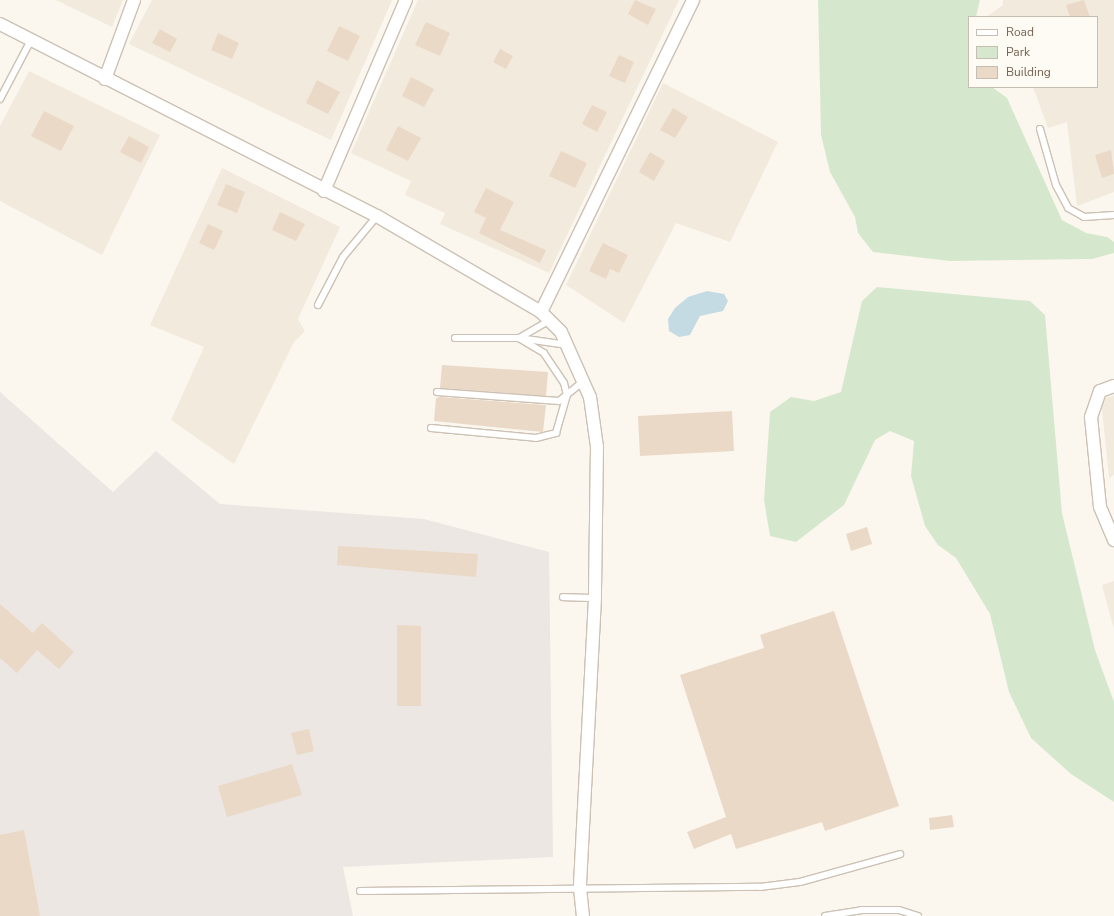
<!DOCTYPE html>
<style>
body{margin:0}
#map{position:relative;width:1114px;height:916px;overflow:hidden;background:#fbf7ee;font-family:"Nunito Sans",sans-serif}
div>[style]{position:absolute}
.residential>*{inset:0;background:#f2eadd}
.industrial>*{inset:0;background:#ece7e2}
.green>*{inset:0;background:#d5e8cd}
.water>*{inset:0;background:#c4dbe3}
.building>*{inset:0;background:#ebd9c7}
.roads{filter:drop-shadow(1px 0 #ccc1b4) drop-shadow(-1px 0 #ccc1b4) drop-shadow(0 1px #ccc1b4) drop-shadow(0 -1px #ccc1b4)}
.service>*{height:6px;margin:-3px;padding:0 3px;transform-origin:3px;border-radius:3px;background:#fff}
.minor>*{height:12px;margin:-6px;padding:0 6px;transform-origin:6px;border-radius:6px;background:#fff}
span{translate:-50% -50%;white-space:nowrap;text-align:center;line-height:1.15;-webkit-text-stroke:3px #fefbf4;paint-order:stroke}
.legend{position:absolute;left:968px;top:16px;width:130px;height:72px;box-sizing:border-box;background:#fefbf4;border:1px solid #c7beb3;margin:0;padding:5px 7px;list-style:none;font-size:12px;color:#746252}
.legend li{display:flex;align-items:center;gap:8px;height:20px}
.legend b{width:20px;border:1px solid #c7beb3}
</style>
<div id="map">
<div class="residential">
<div style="clip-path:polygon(56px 0,123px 0,112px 27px)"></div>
<div style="clip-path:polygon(152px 0,392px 0,331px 140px,129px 44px)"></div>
<div style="clip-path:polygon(418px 0,679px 0,549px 273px,440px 224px,445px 213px,405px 195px,411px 181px,351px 153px)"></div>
<div style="clip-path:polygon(1003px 0,1114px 0,1114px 192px,1077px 206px,1067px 122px,1048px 128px,1033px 87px,1097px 87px,1097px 17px,986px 17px,1003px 5px)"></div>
<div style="clip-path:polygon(29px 71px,160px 135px,102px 255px,0 201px,0 126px)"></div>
<div style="clip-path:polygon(663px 83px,778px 142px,730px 242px,676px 223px,624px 323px,566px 285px)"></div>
<div style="clip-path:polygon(222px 168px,340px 227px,298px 319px,305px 331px,294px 342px,234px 464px,171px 420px,204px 347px,150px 325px)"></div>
<div style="clip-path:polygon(1114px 396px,1114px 475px,1109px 478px,1101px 399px)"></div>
<div style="clip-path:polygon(1114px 581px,1114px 629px,1102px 585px)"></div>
</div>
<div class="industrial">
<div style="clip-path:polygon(0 392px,113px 492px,156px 451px,220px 504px,424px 519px,549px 552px,553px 857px,343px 867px,353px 916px,0 916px)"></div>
</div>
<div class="green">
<div style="clip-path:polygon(818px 0,980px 0,976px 17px,969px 17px,969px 87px,992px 87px,1007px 98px,1062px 220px,1086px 233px,1107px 237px,1114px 242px,1114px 253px,1092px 259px,950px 261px,873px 252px,858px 233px,855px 217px,830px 172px,821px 135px)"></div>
<div style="clip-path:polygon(877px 287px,1030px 301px,1045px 315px,1062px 513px,1095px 650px,1114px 702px,1114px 802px,1071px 774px,1031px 738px,1009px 692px,990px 614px,956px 558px,938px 545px,925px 526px,911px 476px,914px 441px,890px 431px,875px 440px,844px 505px,796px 542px,770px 536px,764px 500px,770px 412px,791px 397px,814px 401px,841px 392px,862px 301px)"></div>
</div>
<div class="water">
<div style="clip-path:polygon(707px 291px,724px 294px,728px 301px,723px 311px,700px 316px,690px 335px,679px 337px,669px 331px,668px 319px,675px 308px,688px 297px)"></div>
</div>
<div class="building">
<div style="clip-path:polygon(635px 0,656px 9px,648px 25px,628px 14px)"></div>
<div style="clip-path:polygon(1084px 0,1090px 17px,1070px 17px,1066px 5px)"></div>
<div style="clip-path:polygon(426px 22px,450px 33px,440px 56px,415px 45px)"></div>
<div style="clip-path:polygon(339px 26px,360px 36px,348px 61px,327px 51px)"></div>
<div style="clip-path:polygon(160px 29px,177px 39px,170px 52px,152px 43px)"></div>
<div style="clip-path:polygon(218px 33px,239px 43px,232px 59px,211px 50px)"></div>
<div style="clip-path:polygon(500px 49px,513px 56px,506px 69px,493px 62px)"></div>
<div style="clip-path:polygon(619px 55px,634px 62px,625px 83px,609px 76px)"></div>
<div style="clip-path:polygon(411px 77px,434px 89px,424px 107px,402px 96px)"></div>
<div style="clip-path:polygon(317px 80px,340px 92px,328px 114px,306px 103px)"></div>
<div style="clip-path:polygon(592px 105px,607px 112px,597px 132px,582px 124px)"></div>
<div style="clip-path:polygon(673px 108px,688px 117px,675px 138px,660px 130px)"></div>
<div style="clip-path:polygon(44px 111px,74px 126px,61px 151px,31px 136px)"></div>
<div style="clip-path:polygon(398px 126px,421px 138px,408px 161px,386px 150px)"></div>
<div style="clip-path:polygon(129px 136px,149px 147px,141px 163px,120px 152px)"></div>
<div style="clip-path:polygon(1111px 150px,1114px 174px,1102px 178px,1095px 155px)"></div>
<div style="clip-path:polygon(561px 151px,587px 163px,575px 188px,549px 176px)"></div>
<div style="clip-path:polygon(650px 152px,665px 161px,654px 181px,639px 172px)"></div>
<div style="clip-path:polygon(226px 184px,245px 192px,237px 213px,217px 205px)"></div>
<div style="clip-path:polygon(486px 188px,514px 202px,500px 230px,546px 250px,540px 263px,479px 233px,486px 218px,474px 212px)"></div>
<div style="clip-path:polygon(280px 212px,305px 224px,296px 241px,272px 230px)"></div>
<div style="clip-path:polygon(208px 224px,223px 231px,214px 250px,199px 243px)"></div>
<div style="clip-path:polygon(603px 243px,628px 255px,619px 273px,610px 269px,606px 279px,589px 271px)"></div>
<div style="clip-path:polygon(442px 365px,548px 372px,546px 396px,440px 388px)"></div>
<div style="clip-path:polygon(440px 397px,546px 405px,543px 432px,434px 421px,436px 398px)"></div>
<div style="clip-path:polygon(732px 411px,734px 451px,640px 456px,638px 416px)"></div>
<div style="clip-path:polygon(867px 527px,872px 544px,851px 551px,846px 534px)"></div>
<div style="clip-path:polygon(338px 546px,478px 554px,476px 577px,337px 565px)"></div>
<div style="clip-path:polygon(0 604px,33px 633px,42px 623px,74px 652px,59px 669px,37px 650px,17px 673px,0 658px)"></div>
<div style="clip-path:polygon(834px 611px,899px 806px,825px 831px,822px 822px,736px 849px,731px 834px,694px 849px,687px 832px,726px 817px,680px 675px,764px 648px,760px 635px)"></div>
<div style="clip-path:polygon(397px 625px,421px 626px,421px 706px,397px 706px)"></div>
<div style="clip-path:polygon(309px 729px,314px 751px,297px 755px,291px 733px)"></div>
<div style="clip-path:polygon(292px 764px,302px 795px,227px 817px,218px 786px)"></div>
<div style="clip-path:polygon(952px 815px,954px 827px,930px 830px,929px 818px)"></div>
<div style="clip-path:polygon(24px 830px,40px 916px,0 916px,0 835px)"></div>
</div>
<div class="roads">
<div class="service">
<div style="left:0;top:99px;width:67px;rotate:-62.3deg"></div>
<div style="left:1040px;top:129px;width:58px;rotate:74.1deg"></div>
<div style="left:1056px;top:185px;width:26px;rotate:62deg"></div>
<div style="left:1068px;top:208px;width:18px;rotate:29deg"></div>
<div style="left:1084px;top:217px;width:30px;rotate:-4deg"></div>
<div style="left:318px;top:305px;width:54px;rotate:-62.5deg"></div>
<div style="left:343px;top:257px;width:53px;rotate:-50.3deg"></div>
<div style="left:455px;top:338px;width:64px"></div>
<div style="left:519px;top:338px;width:49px;rotate:8.3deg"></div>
<div style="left:519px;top:338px;width:36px;rotate:-30deg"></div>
<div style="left:437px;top:392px;width:122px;rotate:4.2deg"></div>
<div style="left:559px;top:401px;width:32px;rotate:-39deg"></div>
<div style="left:431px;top:428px;width:105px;rotate:5.4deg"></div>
<div style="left:536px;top:438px;width:21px;rotate:-14deg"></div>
<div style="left:556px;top:433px;width:40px;rotate:-74deg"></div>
<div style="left:567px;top:395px;width:12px;rotate:-104deg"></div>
<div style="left:564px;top:383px;width:36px;rotate:-124deg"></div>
<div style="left:544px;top:353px;width:29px;rotate:-149deg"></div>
<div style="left:563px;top:597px;width:32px;rotate:2deg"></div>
<div style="left:360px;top:891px;width:400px;rotate:-0.6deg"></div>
<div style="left:760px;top:887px;width:40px;rotate:-7.1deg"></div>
<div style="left:800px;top:882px;width:104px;rotate:-15.6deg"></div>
<div style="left:825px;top:916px;width:36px;rotate:-9deg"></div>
<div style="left:861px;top:910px;width:38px"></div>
<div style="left:899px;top:910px;width:20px;rotate:18deg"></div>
</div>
<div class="minor">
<div style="left:0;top:24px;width:423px;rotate:27deg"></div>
<div style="left:377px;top:216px;width:190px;rotate:30.3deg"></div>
<div style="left:541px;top:312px;width:28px;rotate:45deg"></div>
<div style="left:561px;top:332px;width:71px;rotate:66deg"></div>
<div style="left:590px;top:397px;width:50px;rotate:82deg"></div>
<div style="left:597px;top:447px;width:151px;rotate:90.8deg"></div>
<div style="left:595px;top:598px;width:290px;rotate:93deg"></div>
<div style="left:580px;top:888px;width:28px;rotate:84deg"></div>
<div style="left:105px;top:79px;width:84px;rotate:-69.8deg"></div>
<div style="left:324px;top:191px;width:208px;rotate:-66.8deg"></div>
<div style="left:541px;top:312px;width:347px;rotate:-64deg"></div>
<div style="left:1114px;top:386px;width:15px;rotate:160deg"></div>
<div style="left:1100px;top:391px;width:28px;rotate:109deg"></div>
<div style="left:1091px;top:417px;width:90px;rotate:84.3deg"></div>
<div style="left:1100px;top:507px;width:36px;rotate:67deg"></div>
</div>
</div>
<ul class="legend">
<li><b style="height:5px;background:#fff"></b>Road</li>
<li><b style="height:11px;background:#d5e8cd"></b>Park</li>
<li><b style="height:11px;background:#ebd9c7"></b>Building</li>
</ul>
</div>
